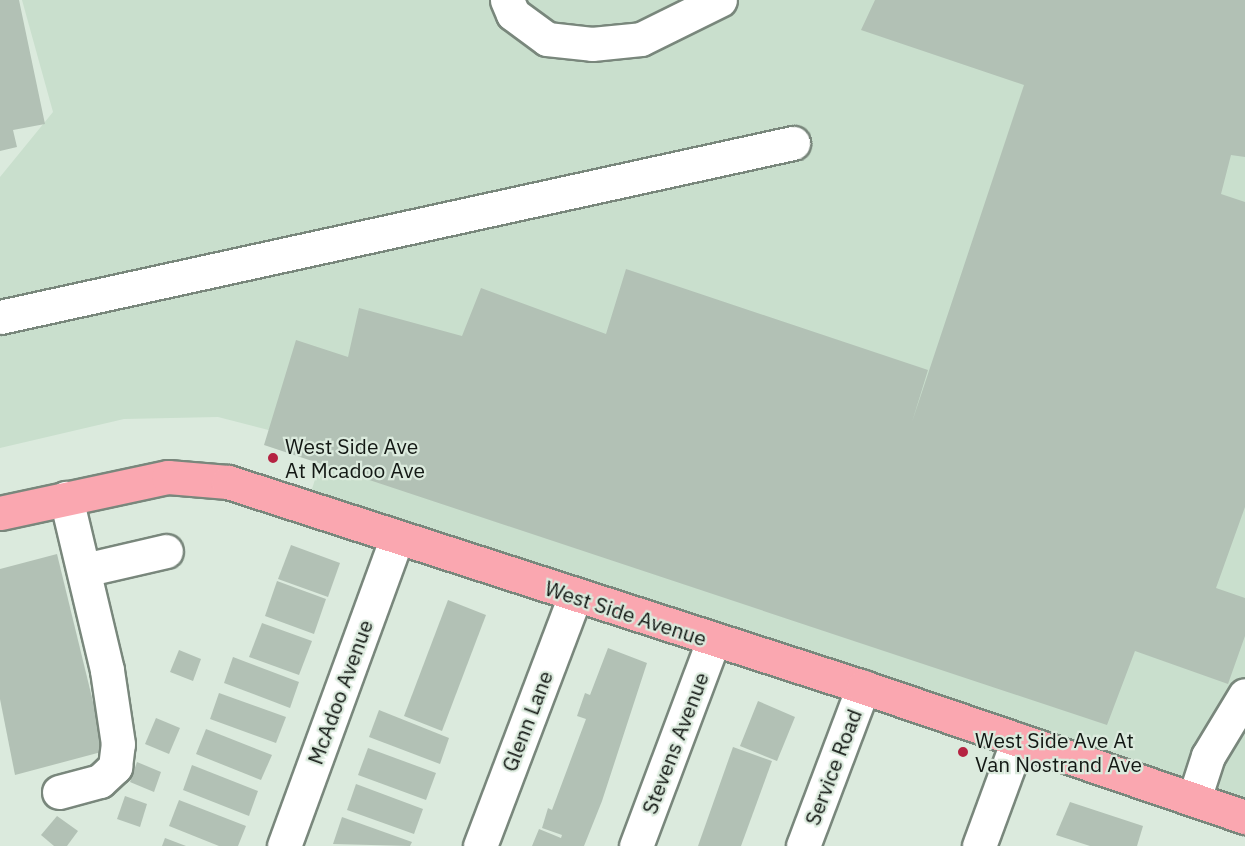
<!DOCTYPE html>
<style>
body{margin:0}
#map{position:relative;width:1245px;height:846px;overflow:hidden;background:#dbeadd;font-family:"IBM Plex Sans",sans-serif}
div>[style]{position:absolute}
.built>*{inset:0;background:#c9dfcd}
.building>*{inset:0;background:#b2c1b5}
.roads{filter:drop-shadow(2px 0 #79877c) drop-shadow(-2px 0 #79877c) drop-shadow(0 2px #79877c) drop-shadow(0 -2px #79877c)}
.minor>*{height:33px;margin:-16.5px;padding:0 16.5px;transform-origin:16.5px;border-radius:16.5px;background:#fff}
.major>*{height:33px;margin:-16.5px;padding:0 16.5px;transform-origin:16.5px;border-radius:16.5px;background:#faa7b0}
.dots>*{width:16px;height:16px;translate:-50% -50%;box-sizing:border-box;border:3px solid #dbeadd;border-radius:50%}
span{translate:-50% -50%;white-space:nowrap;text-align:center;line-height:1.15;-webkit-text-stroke:4.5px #dbeadd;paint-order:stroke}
.poi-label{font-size:21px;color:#131814}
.left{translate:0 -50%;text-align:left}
.street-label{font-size:21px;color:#131814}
</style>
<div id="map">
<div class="built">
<div style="clip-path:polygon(22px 0,1245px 0,1245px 799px,311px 492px,326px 445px,218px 417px,124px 419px,0 448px,0 177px,53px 112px)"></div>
</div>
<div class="building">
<div style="clip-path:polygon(0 0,19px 0,45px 124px,13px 130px,17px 147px,0 151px)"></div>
<div style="clip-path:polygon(875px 0,1245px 0,1245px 157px,1231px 155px,1221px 194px,1245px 202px,1245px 507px,1216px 588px,1245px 598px,1245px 636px,1228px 684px,1135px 651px,1107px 725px,264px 445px,296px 340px,348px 357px,359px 308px,462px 336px,481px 288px,606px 334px,626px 269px,928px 370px,912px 422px,1024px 85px,861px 30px)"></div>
<div style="clip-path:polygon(291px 545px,340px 563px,328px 597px,278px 579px)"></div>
<div style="clip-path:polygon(57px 554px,105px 751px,15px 775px,0 699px,0 569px)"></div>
<div style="clip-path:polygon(277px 581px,326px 599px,314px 634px,265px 616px)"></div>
<div style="clip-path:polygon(448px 600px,486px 615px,442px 731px,404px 716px)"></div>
<div style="clip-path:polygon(262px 623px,312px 641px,299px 675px,249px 657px)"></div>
<div style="clip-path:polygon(608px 648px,647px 663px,602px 801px,584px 846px,532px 846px,539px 829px,561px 838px,562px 835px,542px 828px,548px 808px,552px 810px,586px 719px,577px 716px,585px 693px,590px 695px)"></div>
<div style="clip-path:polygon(179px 650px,201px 659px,193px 681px,170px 672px)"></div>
<div style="clip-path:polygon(233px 657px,299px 682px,290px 708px,224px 683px)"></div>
<div style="clip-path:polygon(219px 693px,286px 717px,276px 743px,210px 719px)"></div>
<div style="clip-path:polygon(758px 701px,795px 717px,777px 761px,740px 746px)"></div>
<div style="clip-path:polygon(379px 710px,449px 738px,440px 764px,369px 737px)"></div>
<div style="clip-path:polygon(156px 718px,180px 728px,169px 754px,145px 744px)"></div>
<div style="clip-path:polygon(206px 729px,272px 755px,261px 780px,196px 754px)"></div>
<div style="clip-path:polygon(733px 747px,772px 761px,756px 805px,741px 846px,698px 846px)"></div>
<div style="clip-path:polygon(368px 748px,436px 773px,426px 800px,358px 775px)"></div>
<div style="clip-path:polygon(137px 762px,161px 772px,154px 792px,130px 782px)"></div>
<div style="clip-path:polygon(192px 765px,258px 791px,249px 816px,183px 790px)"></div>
<div style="clip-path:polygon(356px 784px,423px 809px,414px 834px,347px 810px)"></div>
<div style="clip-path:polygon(125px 796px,147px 804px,140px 827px,117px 819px)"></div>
<div style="clip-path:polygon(179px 800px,246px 826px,238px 846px,219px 846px,169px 826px)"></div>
<div style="clip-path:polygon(1070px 802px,1143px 826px,1137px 846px,1090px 846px,1056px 835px)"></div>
<div style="clip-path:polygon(57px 816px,78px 831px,67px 846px,54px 846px,41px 835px)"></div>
<div style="clip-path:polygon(342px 817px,412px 842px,410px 846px,333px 844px)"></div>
<div style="clip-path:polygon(165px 838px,186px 846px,162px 846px)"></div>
</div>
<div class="roads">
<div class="minor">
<div style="left:507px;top:0;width:15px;rotate:67deg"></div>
<div style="left:513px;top:14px;width:42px;rotate:36.3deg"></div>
<div style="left:547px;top:39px;width:45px;rotate:6.3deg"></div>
<div style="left:592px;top:44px;width:49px;rotate:-5.8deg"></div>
<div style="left:641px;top:39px;width:88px;rotate:-26.3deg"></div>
<div style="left:0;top:317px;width:812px;rotate:-12.38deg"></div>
<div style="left:84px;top:570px;width:84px;rotate:-13deg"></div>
<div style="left:59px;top:792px;width:42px;rotate:-15deg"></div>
<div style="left:100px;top:781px;width:21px;rotate:-43deg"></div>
<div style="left:115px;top:767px;width:23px;rotate:-83deg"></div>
<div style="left:118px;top:744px;width:75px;rotate:-98.5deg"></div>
<div style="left:107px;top:670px;width:177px;rotate:-103.4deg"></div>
<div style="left:1194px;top:799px;width:45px;rotate:-72deg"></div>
<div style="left:1208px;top:756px;width:71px;rotate:-58.8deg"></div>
<div style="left:284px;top:846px;width:328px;rotate:-69.9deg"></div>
<div style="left:480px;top:846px;width:267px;rotate:-69.2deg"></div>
<div style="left:636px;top:846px;width:219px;rotate:-69.4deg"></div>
<div style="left:803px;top:846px;width:170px;rotate:-69.3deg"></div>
<div style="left:979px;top:846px;width:113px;rotate:-69.8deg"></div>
</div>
<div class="major">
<div style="left:0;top:513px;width:172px;rotate:-12.1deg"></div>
<div style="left:168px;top:477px;width:60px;rotate:4.8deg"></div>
<div style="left:228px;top:482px;width:667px;rotate:17.89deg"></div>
<div style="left:863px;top:687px;width:404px;rotate:18.8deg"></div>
</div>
</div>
<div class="dots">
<div style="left:273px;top:458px;background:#b52342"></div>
<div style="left:963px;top:752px;background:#b52342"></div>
</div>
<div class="poi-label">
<span class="left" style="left:285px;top:458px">West Side Ave<br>At Mcadoo Ave</span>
<span class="left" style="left:975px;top:752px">West Side Ave At<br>Van Nostrand Ave</span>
</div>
<div class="street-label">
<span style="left:626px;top:613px;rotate:18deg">West Side Avenue</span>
<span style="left:340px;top:692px;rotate:-70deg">McAdoo Avenue</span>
<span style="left:527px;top:721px;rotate:-69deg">Glenn Lane</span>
<span style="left:675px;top:743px;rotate:-69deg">Stevens Avenue</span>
<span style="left:833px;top:767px;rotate:-69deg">Service Road</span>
</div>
</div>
